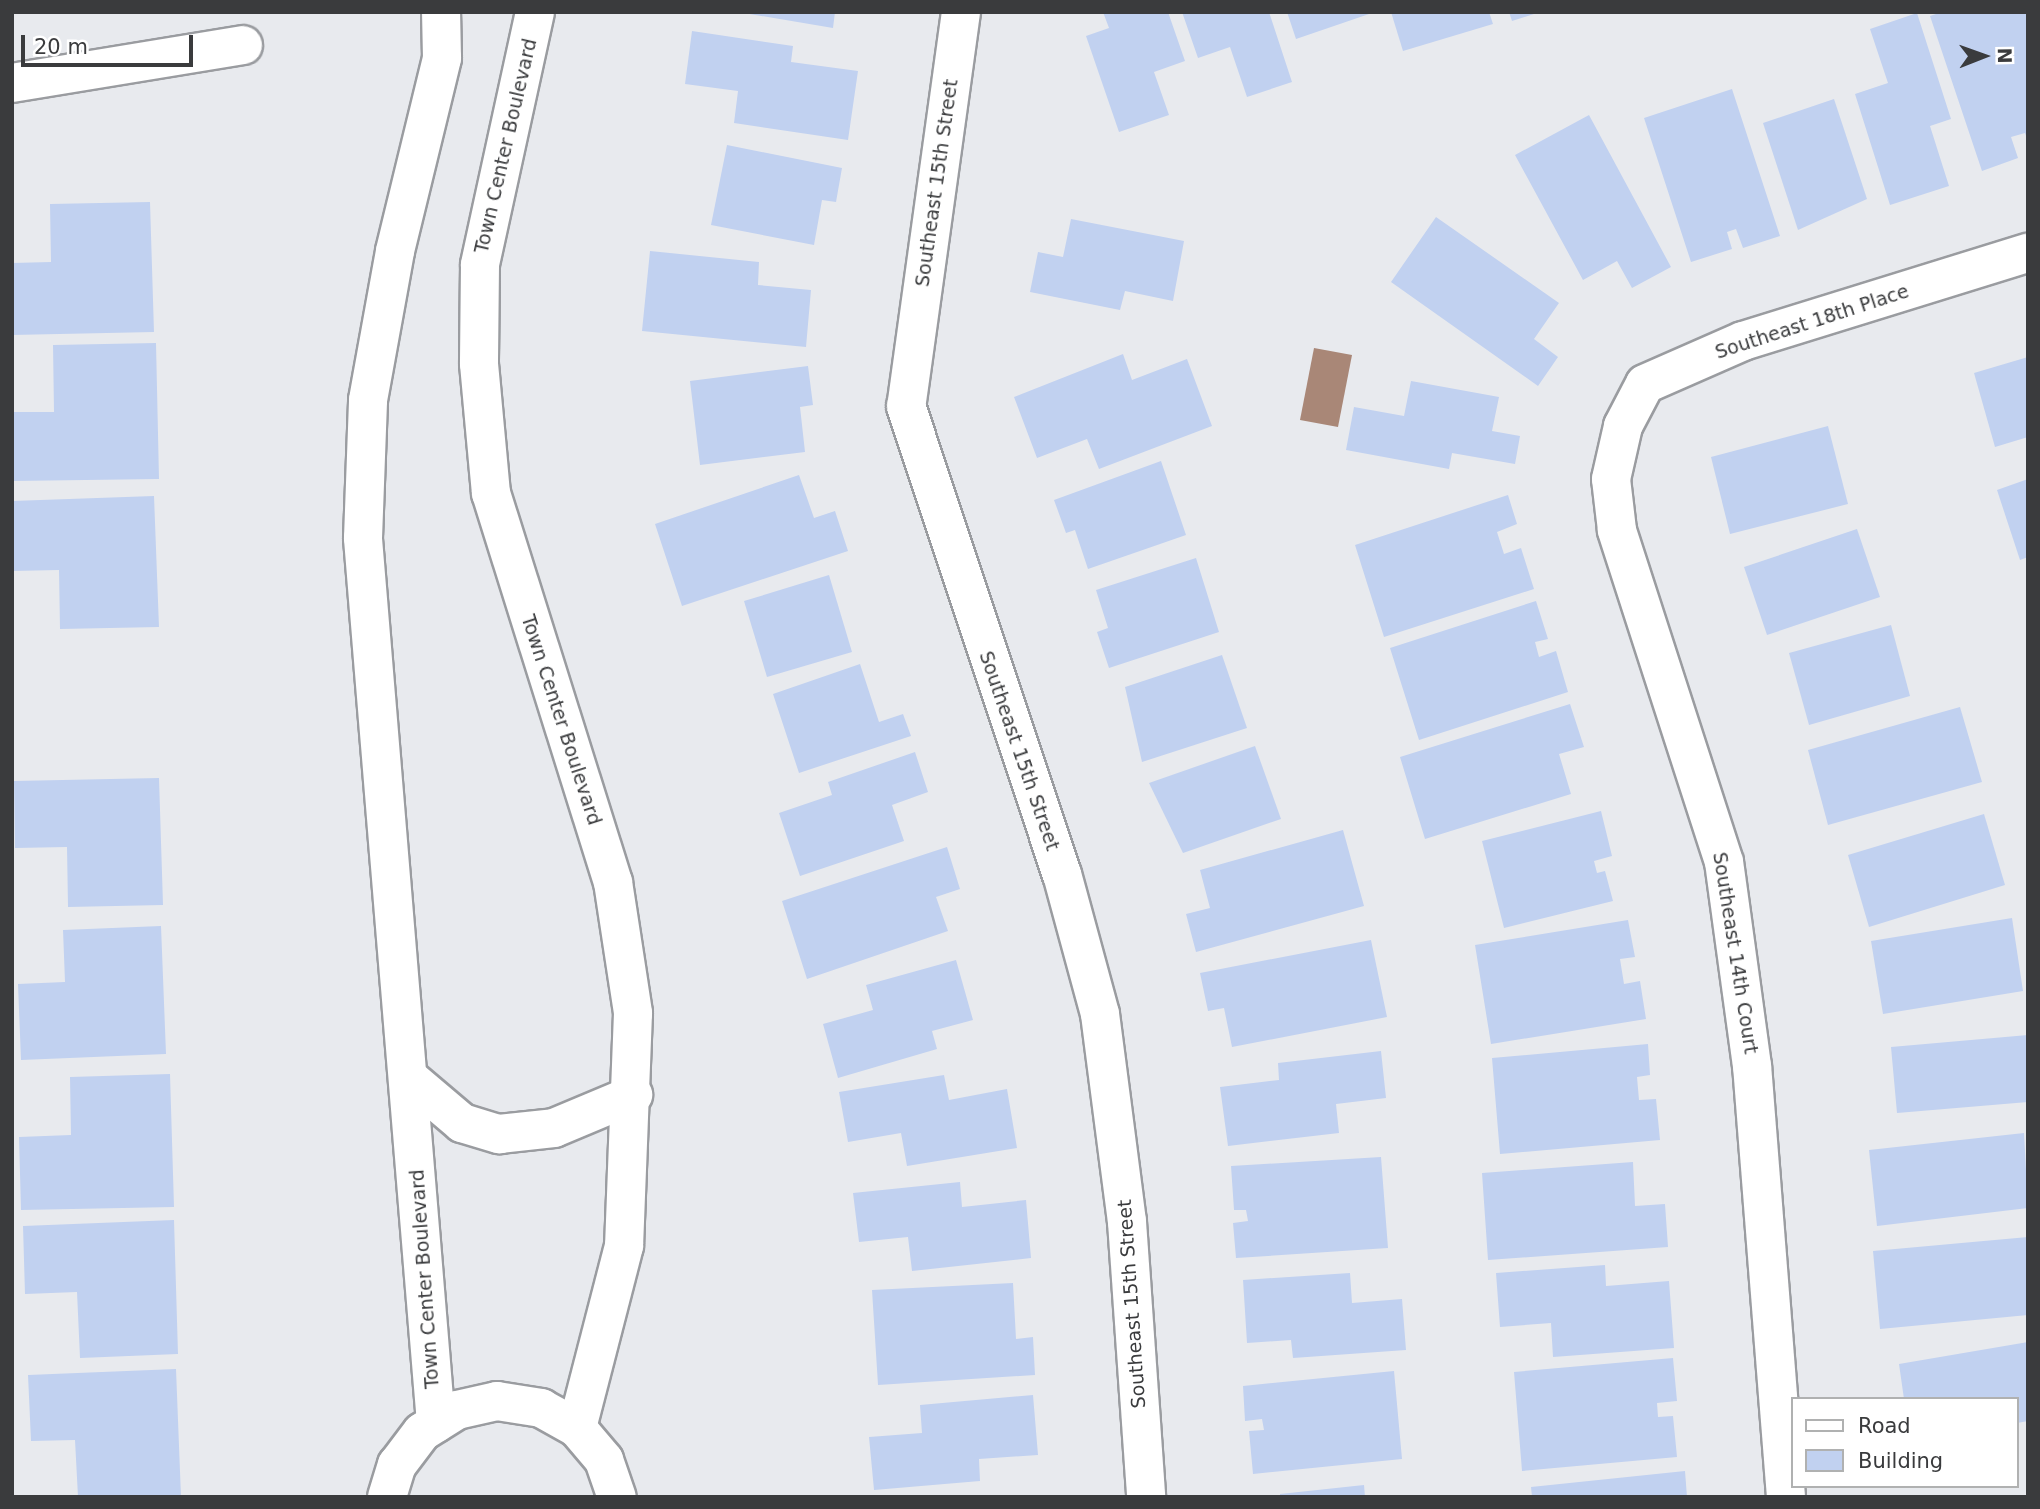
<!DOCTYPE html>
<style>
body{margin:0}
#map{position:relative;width:2040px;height:1509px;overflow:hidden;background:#e8eaee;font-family:"DejaVu Sans",sans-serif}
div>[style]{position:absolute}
.water>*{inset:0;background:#a98777}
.building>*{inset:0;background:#c1d1f0}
.roads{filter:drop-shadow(2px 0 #9a9ca0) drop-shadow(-2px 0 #9a9ca0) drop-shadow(0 2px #9a9ca0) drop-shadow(0 -2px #9a9ca0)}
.street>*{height:38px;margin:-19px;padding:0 19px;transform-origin:19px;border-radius:19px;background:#fff}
span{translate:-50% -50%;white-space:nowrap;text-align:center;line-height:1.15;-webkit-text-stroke:7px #fff;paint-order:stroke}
.street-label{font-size:19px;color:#3a3b3d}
.frame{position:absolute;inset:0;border:14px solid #3a3b3d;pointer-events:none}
.legend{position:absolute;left:1791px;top:1397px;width:228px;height:91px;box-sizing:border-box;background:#fff;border:2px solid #b0b1b1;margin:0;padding:9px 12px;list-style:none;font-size:21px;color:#3a3b3d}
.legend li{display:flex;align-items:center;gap:14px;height:35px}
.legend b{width:35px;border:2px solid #b0b1b1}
.north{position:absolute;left:1949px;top:21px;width:70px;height:70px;-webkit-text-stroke:5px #fff;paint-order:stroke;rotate:89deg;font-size:19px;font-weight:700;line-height:28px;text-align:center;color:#3a3b3d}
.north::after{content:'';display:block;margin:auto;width:24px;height:32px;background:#3a3b3d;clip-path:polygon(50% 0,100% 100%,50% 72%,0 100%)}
.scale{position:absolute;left:21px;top:35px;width:172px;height:32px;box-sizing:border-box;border:4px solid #3a3b3d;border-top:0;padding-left:9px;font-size:21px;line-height:24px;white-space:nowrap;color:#3a3b3d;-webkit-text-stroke:5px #fff;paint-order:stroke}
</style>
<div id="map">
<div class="water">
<div style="clip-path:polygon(1314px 348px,1352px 355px,1338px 427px,1300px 420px)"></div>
</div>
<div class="building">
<div style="clip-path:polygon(738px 12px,835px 12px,833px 28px)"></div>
<div style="clip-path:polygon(1103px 12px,1168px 12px,1185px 61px,1154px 72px,1169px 115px,1119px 132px,1086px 36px,1109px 28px)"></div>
<div style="clip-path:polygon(1182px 12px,1269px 12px,1292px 82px,1247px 97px,1230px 47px,1198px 58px)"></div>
<div style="clip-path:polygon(1287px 12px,1372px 12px,1372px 13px,1296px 39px)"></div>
<div style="clip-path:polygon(1391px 12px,1489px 12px,1493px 24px,1403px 51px)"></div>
<div style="clip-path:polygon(1509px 12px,1537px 12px,1537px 13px,1512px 21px)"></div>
<div style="clip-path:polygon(1942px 12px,2028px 12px,2028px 141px,2025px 133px,2011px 137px,2018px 158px,1982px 171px,1930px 16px)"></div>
<div style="clip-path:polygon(1917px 13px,1951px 119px,1930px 126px,1949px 186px,1890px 205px,1855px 94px,1888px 83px,1870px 29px)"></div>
<div style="clip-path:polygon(692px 31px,793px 46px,791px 62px,858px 71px,848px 140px,734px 123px,738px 91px,685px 84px)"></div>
<div style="clip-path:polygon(1732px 89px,1780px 236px,1743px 248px,1736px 229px,1727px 232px,1732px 249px,1691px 262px,1644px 118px)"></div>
<div style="clip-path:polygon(1834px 99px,1867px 199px,1798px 230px,1763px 123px)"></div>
<div style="clip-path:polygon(1589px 115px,1671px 267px,1632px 288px,1617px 261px,1583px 280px,1515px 155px)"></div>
<div style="clip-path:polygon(727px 145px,842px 168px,836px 202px,822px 200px,814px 245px,711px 225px)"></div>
<div style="clip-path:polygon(150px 202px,154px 332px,12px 335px,12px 263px,51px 262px,50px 204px)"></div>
<div style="clip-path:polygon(1436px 217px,1559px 303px,1534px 339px,1558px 357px,1538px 386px,1391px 282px)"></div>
<div style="clip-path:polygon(1071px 219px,1184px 241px,1173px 301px,1125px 291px,1120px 310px,1030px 292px,1038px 252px,1063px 257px)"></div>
<div style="clip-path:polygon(650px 251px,759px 262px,758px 285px,811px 290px,806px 347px,642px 331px)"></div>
<div style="clip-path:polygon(156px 343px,159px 479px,12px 481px,12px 412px,54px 412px,53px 345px)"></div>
<div style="clip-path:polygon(1123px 354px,1132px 380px,1187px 359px,1212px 426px,1099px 469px,1087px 439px,1037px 458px,1014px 397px)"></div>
<div style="clip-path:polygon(2028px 357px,2028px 437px,1995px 447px,1974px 373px)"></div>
<div style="clip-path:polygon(808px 366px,813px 405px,800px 407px,805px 452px,700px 465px,690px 381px)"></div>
<div style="clip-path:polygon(1411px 381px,1499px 397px,1492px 431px,1520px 436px,1515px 464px,1452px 453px,1449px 469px,1346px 450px,1354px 407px,1404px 416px)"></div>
<div style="clip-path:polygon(1828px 426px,1848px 504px,1730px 534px,1711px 457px)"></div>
<div style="clip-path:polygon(1161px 461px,1186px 535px,1088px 569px,1075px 530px,1066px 533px,1054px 500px)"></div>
<div style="clip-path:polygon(799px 475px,814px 518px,835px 511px,848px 551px,682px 606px,655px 524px)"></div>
<div style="clip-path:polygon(2028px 479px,2028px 557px,2020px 560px,1997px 490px)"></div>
<div style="clip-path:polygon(1508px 495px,1517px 524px,1497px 532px,1504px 554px,1521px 548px,1534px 589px,1384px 637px,1355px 545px)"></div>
<div style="clip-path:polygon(154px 496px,159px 627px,60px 629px,59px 570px,12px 571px,12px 501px)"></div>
<div style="clip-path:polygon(1857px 529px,1880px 597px,1767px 635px,1744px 567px)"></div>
<div style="clip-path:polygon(1196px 558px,1219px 632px,1109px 668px,1097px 632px,1108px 628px,1096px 590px)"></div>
<div style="clip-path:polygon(829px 575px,852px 652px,767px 677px,744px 601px)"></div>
<div style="clip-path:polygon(1536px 601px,1548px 639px,1535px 642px,1539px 657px,1556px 651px,1568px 692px,1419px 740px,1390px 648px)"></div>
<div style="clip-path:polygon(1891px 625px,1910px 696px,1809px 725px,1789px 653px)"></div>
<div style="clip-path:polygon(1222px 655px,1247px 728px,1142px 762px,1125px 687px)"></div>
<div style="clip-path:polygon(860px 664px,879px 722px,903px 714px,911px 736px,799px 773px,773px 694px)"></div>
<div style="clip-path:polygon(1570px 704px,1584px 747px,1559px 754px,1571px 794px,1425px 839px,1400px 757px)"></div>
<div style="clip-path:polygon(1960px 707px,1982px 782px,1828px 825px,1808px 750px)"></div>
<div style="clip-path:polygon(1255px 746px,1281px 819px,1183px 853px,1149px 783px)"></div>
<div style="clip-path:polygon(915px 752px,928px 792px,892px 805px,904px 841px,800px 876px,779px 813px,832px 795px,828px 782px)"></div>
<div style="clip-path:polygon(159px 778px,163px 905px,68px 907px,67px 847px,15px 848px,14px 781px)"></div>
<div style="clip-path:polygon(1601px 811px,1612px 856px,1594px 861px,1597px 873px,1605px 871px,1613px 901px,1504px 928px,1482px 841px)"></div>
<div style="clip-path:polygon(1984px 814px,2005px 885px,1869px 927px,1848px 855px)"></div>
<div style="clip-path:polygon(1343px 830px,1364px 906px,1196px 952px,1186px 914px,1210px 908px,1200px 870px)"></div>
<div style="clip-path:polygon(947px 847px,960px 889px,936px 897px,948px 931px,807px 979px,782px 901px)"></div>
<div style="clip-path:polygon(2012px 918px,2023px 991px,1883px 1014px,1871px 941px)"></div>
<div style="clip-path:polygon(1628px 920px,1635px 957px,1620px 959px,1624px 984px,1640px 981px,1646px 1019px,1491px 1044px,1475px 945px)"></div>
<div style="clip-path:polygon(161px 926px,166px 1054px,21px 1060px,18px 984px,65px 982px,63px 930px)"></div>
<div style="clip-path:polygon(1371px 940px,1387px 1017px,1232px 1047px,1224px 1008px,1208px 1011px,1200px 973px)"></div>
<div style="clip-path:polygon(956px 960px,973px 1020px,932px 1031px,937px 1049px,838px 1078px,823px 1024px,873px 1010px,866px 985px)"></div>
<div style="clip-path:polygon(2028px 1035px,2028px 1102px,1897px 1113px,1891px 1047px)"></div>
<div style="clip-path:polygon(1648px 1044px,1650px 1075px,1637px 1077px,1639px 1100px,1656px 1099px,1660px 1140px,1500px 1154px,1492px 1058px)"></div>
<div style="clip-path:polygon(1381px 1051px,1386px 1098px,1336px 1104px,1339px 1133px,1228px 1146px,1220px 1087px,1279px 1080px,1278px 1063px)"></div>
<div style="clip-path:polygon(170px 1074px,174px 1207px,21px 1210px,19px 1137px,71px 1135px,70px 1077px)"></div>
<div style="clip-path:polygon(944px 1075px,949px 1100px,1007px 1089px,1017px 1148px,907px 1166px,901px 1133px,848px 1142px,839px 1092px)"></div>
<div style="clip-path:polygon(2024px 1133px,2028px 1208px,1877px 1226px,1869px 1150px)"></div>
<div style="clip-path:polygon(1381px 1157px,1388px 1248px,1236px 1258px,1233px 1223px,1248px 1221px,1246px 1210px,1234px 1210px,1231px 1166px)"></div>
<div style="clip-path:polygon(1633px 1162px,1635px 1206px,1665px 1204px,1668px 1247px,1488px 1260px,1482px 1173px)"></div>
<div style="clip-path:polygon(960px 1182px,962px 1207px,1026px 1200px,1031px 1258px,912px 1271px,908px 1237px,859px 1242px,853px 1193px)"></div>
<div style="clip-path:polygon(174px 1220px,178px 1354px,80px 1358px,77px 1292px,25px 1294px,23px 1226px)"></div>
<div style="clip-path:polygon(2028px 1237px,2028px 1315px,1880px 1329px,1873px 1251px)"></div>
<div style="clip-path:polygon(1605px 1265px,1606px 1286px,1669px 1281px,1674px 1348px,1553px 1357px,1551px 1323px,1500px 1327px,1496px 1273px)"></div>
<div style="clip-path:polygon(1350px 1273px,1352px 1303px,1402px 1299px,1406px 1350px,1293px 1358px,1291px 1340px,1247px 1343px,1243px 1280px)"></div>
<div style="clip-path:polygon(1013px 1283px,1016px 1339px,1033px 1337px,1035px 1375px,878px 1385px,872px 1290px)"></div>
<div style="clip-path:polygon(2028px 1342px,2028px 1421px,2017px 1423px,2017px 1399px,1904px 1399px,1899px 1364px)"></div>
<div style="clip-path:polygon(1673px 1358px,1677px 1401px,1657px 1403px,1658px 1417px,1673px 1416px,1677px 1457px,1522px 1471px,1514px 1372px)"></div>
<div style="clip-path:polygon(176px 1369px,181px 1497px,78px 1497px,75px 1440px,31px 1441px,28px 1375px)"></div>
<div style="clip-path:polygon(1394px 1371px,1402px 1459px,1253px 1474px,1249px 1431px,1264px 1430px,1262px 1419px,1245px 1421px,1243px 1386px)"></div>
<div style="clip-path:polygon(1033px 1395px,1038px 1455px,979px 1459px,980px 1481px,874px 1490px,869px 1437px,922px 1433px,920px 1405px)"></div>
<div style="clip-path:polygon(1685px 1471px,1687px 1497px,1532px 1497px,1531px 1487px)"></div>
<div style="clip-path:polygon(1364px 1485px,1365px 1497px,1280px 1497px,1280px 1494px)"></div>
</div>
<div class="roads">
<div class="street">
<div style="left:535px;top:12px;width:259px;rotate:102.3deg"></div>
<div style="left:480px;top:265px;width:99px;rotate:90.6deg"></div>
<div style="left:479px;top:364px;width:130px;rotate:84.7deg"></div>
<div style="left:491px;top:493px;width:408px;rotate:72.6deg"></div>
<div style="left:613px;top:882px;width:133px;rotate:81.3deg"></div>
<div style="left:633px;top:1013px;width:233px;rotate:92.2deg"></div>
<div style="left:624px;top:1246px;width:188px;rotate:104.5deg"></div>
<div style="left:961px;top:12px;width:398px;rotate:97.9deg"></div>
<div style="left:906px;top:406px;width:493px;rotate:71.6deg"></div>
<div style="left:1062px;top:874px;width:145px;rotate:74.8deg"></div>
<div style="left:1100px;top:1014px;width:210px;rotate:82.6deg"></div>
<div style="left:1127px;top:1222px;width:276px;rotate:86deg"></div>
<div style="left:12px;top:83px;width:234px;rotate:-9.3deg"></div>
<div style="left:409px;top:1078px;width:70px;rotate:40.3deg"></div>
<div style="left:462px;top:1123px;width:39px;rotate:17deg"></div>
<div style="left:499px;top:1134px;width:55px;rotate:-6.2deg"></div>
<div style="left:554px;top:1128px;width:86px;rotate:-22.7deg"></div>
<div style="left:436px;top:1423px;width:888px;rotate:-94.72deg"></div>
<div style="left:363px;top:538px;width:138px;rotate:-87.9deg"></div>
<div style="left:368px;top:400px;width:151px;rotate:-79.7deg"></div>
<div style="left:395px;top:251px;width:199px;rotate:-76.3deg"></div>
<div style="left:442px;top:58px;width:46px;rotate:-91.2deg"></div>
<div style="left:387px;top:1497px;width:34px;rotate:-73deg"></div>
<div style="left:397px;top:1465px;width:41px;rotate:-52.9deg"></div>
<div style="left:422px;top:1432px;width:41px;rotate:-32.2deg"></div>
<div style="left:457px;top:1410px;width:41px;rotate:-12.7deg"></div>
<div style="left:497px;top:1401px;width:45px;rotate:9deg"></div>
<div style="left:541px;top:1408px;width:41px;rotate:29.1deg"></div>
<div style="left:577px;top:1428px;width:42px;rotate:49.8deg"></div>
<div style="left:604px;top:1460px;width:39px;rotate:71deg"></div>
<div style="left:1786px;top:1497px;width:432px;rotate:-94.5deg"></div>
<div style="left:1752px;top:1066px;width:206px;rotate:-97.8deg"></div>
<div style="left:1724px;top:862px;width:349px;rotate:-107.9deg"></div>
<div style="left:1617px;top:530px;width:51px;rotate:-96.7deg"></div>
<div style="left:1611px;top:479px;width:54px;rotate:-77.2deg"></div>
<div style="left:1623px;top:426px;width:47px;rotate:-62.4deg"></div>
<div style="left:1645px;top:384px;width:107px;rotate:-23.7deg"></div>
<div style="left:1743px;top:341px;width:298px;rotate:-17.2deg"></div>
</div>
</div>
<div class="street-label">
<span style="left:506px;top:146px;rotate:-77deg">Town Center Boulevard</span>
<span style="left:937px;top:183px;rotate:-82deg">Southeast 15th Street</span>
<span style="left:1812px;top:322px;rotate:-18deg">Southeast 18th Place</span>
<span style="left:561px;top:720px;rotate:72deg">Town Center Boulevard</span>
<span style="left:1019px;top:751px;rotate:71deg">Southeast 15th Street</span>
<span style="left:1735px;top:953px;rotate:81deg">Southeast 14th Court</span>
<span style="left:425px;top:1279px;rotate:-94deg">Town Center Boulevard</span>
<span style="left:1132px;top:1304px;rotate:-94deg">Southeast 15th Street</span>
</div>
<div class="frame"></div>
<ul class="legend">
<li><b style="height:9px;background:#fff"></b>Road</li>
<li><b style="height:19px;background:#c1d1f0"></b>Building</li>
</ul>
<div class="north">N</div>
<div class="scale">20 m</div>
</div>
